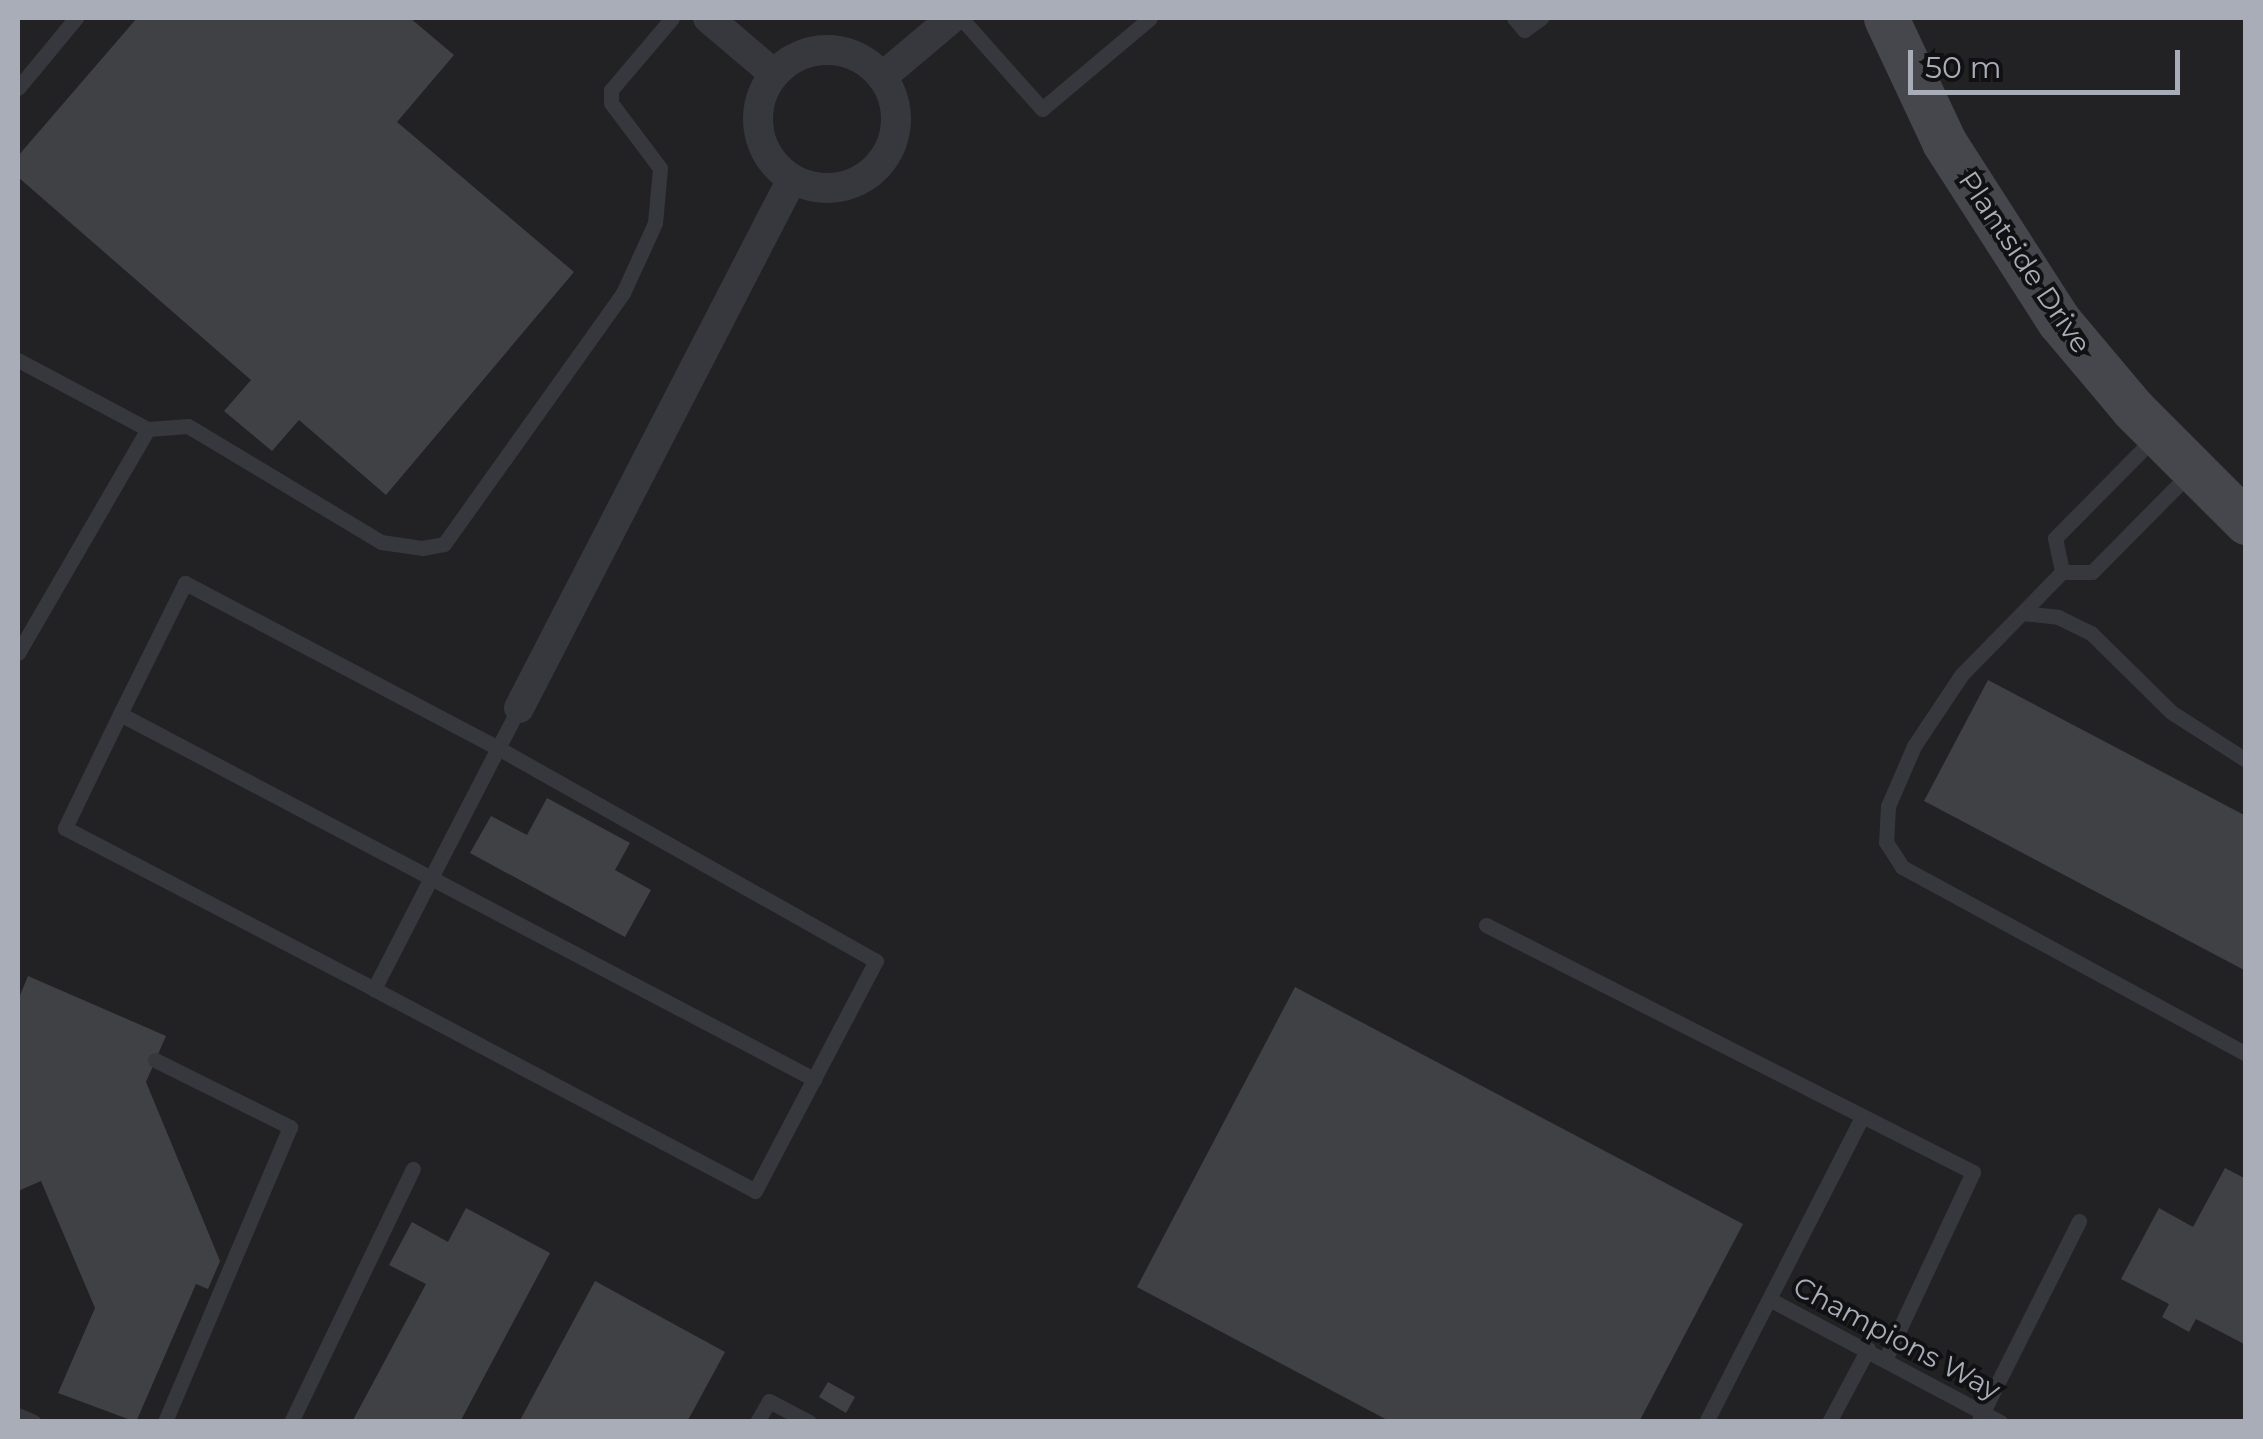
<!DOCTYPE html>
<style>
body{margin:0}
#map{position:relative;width:2263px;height:1439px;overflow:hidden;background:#161618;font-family:Montserrat,sans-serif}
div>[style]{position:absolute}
.built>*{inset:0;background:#222225}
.building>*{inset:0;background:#404145}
.lane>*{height:15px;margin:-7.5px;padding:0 7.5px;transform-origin:7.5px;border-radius:7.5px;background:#37383d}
.street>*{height:30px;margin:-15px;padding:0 15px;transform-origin:15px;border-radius:15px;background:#37383d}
.street>.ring{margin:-15px;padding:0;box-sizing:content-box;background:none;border:30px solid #37383d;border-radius:50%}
.secondary>*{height:45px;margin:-22.5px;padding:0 22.5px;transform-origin:22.5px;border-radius:22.5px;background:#45474d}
span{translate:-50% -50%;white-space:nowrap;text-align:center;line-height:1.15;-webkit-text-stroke:8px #111113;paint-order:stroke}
.street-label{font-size:28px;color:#a8adb8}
.frame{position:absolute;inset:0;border:20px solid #a8adb8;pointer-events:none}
.scale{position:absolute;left:1908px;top:50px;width:272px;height:45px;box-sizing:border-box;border:5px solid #a8adb8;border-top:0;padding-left:12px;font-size:30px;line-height:35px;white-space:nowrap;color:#a8adb8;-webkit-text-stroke:8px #111113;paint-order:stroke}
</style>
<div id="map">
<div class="built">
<div style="clip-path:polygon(18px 18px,2245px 18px,2245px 1421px,18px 1421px)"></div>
</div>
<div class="building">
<div style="clip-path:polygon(137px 18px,410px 18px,454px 55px,397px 122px,574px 272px,386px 495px,299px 420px,272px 451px,224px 411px,251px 380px,18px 177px,18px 156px)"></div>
<div style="clip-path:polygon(1988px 680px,2246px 816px,2246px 971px,1924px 801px)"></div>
<div style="clip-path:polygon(547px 798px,630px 843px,615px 870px,651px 890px,625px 937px,470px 853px,491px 816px,527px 835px)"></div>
<div style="clip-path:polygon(28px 976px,166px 1036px,146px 1082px,220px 1261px,208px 1289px,196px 1284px,136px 1422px,58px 1393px,95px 1308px,41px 1181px,18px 1191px,18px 1000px)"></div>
<div style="clip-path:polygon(1295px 987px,1743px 1224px,1639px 1422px,1391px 1422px,1137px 1287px)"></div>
<div style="clip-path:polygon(2225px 1168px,2246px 1179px,2246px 1345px,2196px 1319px,2189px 1332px,2162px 1317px,2169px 1304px,2121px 1279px,2159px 1208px,2193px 1227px)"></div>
<div style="clip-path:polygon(466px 1208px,550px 1253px,460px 1422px,352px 1422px,426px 1284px,389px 1265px,412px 1222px,448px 1242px)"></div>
<div style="clip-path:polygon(595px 1281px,725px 1352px,687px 1422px,519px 1422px)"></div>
<div style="clip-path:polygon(828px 1382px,855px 1397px,846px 1413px,819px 1397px)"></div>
</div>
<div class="lane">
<div style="left:961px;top:18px;width:122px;rotate:48.3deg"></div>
<div style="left:1042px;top:109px;width:141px;rotate:-40.1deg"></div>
<div style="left:1514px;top:18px;width:16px;rotate:50deg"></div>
<div style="left:1524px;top:30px;width:21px;rotate:-35deg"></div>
<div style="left:18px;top:88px;width:91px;rotate:-50.4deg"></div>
<div style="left:18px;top:360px;width:147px;rotate:28deg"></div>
<div style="left:148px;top:429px;width:40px;rotate:-4.3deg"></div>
<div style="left:188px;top:426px;width:225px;rotate:31deg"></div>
<div style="left:381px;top:542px;width:41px;rotate:8.3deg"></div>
<div style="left:422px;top:548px;width:22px;rotate:-10deg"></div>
<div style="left:444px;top:544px;width:308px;rotate:-54.5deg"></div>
<div style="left:623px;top:293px;width:77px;rotate:-65.4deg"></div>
<div style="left:655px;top:223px;width:55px;rotate:-84.8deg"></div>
<div style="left:660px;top:168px;width:81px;rotate:-127deg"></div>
<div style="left:611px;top:103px;width:13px;rotate:-90deg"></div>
<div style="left:611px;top:90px;width:94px;rotate:-49.7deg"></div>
<div style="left:2155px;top:437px;width:142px;rotate:134.7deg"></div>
<div style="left:2055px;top:538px;width:35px;rotate:78deg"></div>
<div style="left:2062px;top:572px;width:30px"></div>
<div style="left:2092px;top:572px;width:141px;rotate:-45.3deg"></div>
<div style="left:2062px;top:572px;width:143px;rotate:134.4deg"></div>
<div style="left:1962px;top:674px;width:87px;rotate:123.7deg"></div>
<div style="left:1914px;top:746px;width:65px;rotate:113.4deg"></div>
<div style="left:1888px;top:806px;width:36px;rotate:93deg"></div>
<div style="left:1886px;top:842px;width:30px;rotate:57deg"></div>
<div style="left:1902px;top:867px;width:392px;rotate:28.5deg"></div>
<div style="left:2022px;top:613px;width:36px;rotate:6deg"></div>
<div style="left:2058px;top:617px;width:37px;rotate:26deg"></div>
<div style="left:2091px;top:633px;width:112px;rotate:44.6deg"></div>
<div style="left:2171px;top:712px;width:89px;rotate:32.6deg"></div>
<div style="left:18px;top:653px;width:259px;rotate:-59.9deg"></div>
<div style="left:519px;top:708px;width:45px;rotate:117.7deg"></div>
<div style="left:498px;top:748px;width:146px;rotate:117.3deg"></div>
<div style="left:431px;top:878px;width:125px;rotate:117.2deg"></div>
<div style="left:374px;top:989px;width:431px;rotate:27.9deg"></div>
<div style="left:755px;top:1191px;width:260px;rotate:-62.3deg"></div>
<div style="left:876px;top:961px;width:434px;rotate:-150.6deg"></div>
<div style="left:498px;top:748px;width:354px;rotate:-152.2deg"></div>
<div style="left:185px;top:583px;width:146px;rotate:116.4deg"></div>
<div style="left:120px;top:714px;width:352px;rotate:27.8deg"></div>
<div style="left:431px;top:878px;width:433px;rotate:27.7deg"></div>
<div style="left:120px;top:714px;width:127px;rotate:115.8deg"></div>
<div style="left:65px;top:828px;width:348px;rotate:27.5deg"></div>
<div style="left:1486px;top:925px;width:546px;rotate:26.89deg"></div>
<div style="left:1973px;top:1172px;width:205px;rotate:115.1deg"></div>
<div style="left:155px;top:1060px;width:151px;rotate:26.4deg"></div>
<div style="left:290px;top:1127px;width:320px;rotate:113deg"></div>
<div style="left:1769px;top:1299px;width:262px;rotate:28deg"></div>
<div style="left:18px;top:1415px;width:17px;rotate:24deg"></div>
<div style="left:291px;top:1422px;width:281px;rotate:-64.3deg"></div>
<div style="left:757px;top:1422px;width:24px;rotate:-60deg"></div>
<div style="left:769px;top:1401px;width:45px;rotate:27.7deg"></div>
<div style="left:1706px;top:1422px;width:343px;rotate:-62.9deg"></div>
<div style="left:1829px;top:1422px;width:83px;rotate:-61.9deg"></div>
<div style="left:1978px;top:1422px;width:225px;rotate:-63.3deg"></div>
</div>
<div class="street">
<div style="left:708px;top:18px;width:87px;rotate:40.3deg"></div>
<div class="ring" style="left:758px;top:50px;width:108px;height:108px"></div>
<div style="left:882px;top:77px;width:92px;rotate:-40.1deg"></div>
<div style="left:519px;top:708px;width:595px;rotate:-62.7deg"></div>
</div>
<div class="secondary">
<div style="left:1886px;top:18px;width:137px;rotate:64.9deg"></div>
<div style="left:1944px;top:142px;width:213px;rotate:57.3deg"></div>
<div style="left:2059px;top:321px;width:115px;rotate:49.9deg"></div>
<div style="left:2133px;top:409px;width:160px;rotate:45deg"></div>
</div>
<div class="street-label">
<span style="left:2025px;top:262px;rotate:56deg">Plantside Drive</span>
<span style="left:1897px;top:1338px;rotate:28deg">Champions Way</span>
</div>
<div class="frame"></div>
<div class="scale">50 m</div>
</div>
